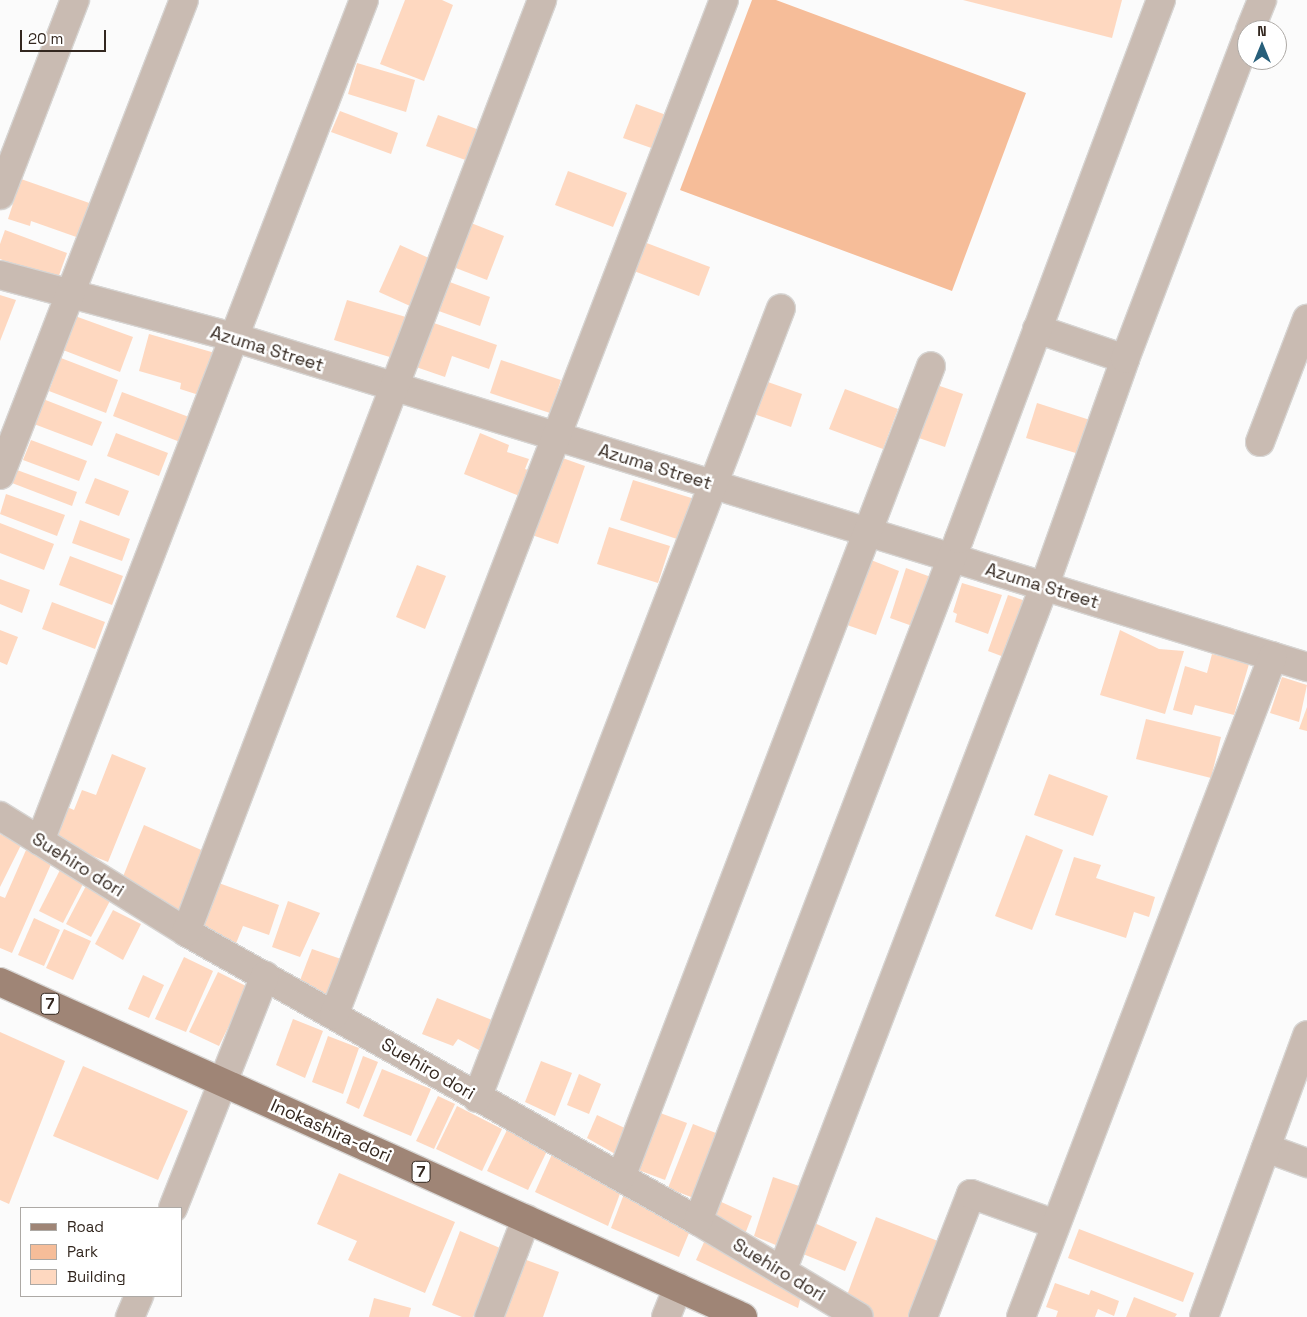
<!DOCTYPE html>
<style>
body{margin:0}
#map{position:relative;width:1307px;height:1317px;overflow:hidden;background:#fbfbfb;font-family:"Space Grotesk",sans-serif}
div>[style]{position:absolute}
.green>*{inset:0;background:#f6bd99}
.building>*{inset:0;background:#fed8c0}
.roads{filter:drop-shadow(1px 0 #d7d5d3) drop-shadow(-1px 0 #d7d5d3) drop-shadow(0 1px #d7d5d3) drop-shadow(0 -1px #d7d5d3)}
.minor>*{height:28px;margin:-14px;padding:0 14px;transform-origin:14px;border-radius:14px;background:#c9bbb2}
.major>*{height:28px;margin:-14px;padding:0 14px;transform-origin:14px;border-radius:14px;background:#9f8576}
span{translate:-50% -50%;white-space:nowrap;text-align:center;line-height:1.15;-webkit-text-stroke:5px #fff;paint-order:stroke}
.shield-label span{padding:1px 4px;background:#fff;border:1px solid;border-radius:4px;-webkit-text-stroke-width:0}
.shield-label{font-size:16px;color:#33271f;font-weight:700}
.street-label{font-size:18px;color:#33271f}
.legend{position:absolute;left:20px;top:1207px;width:162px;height:90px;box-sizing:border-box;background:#fff;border:1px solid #ada9a5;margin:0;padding:6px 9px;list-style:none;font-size:15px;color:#33271f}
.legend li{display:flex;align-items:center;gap:10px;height:25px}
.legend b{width:25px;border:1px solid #ada9a5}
.north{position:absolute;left:1237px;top:20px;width:50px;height:50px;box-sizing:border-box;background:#fff;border:1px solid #ada9a5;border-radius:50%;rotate:0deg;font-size:14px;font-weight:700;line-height:20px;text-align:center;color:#33271f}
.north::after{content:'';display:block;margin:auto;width:18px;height:22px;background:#285f7a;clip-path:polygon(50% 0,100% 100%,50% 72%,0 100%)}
.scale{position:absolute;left:20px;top:30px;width:86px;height:22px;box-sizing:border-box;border:2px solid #33271f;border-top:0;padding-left:6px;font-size:15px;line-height:18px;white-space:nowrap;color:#33271f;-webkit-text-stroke:4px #fff;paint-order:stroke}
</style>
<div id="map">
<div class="green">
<div style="clip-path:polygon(752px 0,776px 0,1026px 93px,952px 291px,680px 190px)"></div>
</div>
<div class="building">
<div style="clip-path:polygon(405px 0,442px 0,453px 5px,424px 81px,380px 64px)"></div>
<div style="clip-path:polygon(963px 0,1122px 0,1112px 38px)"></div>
<div style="clip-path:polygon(357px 63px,415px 80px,406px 112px,348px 94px)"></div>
<div style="clip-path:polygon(636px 104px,669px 116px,657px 150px,623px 138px)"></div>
<div style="clip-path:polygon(340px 111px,398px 133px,391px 154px,331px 132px)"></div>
<div style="clip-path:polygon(438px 115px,485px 132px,474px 163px,426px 146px)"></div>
<div style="clip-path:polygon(568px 171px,627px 193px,613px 227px,555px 205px)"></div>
<div style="clip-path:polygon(21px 179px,95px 205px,82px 239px,31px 221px,30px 226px,8px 219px)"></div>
<div style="clip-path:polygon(466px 221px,504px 236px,487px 280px,448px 265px)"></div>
<div style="clip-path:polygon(5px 230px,67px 253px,57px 281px,0 259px,0 244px)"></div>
<div style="clip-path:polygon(644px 242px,710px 267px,699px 296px,634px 271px)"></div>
<div style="clip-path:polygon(400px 245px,431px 259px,410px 306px,379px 292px)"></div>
<div style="clip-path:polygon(447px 281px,490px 297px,480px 326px,436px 310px)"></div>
<div style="clip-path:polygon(0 295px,16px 300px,0 341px)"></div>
<div style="clip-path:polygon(347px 300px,406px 317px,393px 358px,334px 340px)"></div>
<div style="clip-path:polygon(75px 316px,133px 337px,120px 372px,63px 350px)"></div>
<div style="clip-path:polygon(431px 322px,497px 345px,489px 369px,452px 356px,445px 377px,416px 367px)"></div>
<div style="clip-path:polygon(149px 334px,215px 353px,202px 396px,180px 389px,181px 383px,139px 371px)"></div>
<div style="clip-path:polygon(61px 358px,118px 380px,106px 413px,49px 391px)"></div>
<div style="clip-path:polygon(501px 360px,561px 380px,550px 413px,490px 393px)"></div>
<div style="clip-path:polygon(765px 381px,802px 394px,791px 427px,754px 414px)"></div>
<div style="clip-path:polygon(934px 384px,963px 394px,945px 447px,916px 437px)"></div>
<div style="clip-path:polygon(845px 389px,898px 409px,883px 449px,829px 429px)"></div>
<div style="clip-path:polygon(122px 392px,189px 417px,180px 442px,113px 416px)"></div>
<div style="clip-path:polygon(43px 399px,102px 422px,92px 446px,34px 424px)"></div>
<div style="clip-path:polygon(1037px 403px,1090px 420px,1079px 454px,1026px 438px)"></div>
<div style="clip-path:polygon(116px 433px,168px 453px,159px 476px,107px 456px)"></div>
<div style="clip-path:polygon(480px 433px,509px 445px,507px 452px,529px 459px,525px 469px,531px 471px,522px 497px,464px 474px)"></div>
<div style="clip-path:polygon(31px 440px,87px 461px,79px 481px,23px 460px)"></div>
<div style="clip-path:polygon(557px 456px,585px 466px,558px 544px,529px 534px)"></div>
<div style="clip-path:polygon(17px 470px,77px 492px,72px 506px,12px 483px)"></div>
<div style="clip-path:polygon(95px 478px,129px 491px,119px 516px,85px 503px)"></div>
<div style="clip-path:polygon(633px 480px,698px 500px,683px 541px,620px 520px)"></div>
<div style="clip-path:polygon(6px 494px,65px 515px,57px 536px,0 514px)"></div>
<div style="clip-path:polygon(80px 520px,130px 539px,122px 561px,72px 543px)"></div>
<div style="clip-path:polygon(0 523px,54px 544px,44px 570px,0 553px)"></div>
<div style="clip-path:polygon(609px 527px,670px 546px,658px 583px,597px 564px)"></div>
<div style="clip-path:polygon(70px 556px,123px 576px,112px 605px,59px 585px)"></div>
<div style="clip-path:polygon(871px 560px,899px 571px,876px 635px,847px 625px)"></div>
<div style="clip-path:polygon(417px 565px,446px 576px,425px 629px,396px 617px)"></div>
<div style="clip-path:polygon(906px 568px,931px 577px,915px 627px,890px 618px)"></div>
<div style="clip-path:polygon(0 579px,30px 590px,22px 613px,0 604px)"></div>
<div style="clip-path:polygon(962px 583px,1002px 595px,988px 634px,955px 622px,957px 614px,953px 612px)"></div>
<div style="clip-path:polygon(1008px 595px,1032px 603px,1012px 660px,988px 651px)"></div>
<div style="clip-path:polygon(52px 602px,105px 622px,95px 649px,42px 629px)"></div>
<div style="clip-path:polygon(0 630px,18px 637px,7px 665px,0 662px)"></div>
<div style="clip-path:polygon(1120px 630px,1159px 649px,1184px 651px,1165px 714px,1100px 695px)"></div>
<div style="clip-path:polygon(1212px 654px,1249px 664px,1234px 715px,1195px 705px,1192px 715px,1173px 710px,1185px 666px,1207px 673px)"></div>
<div style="clip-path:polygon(1282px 677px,1307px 685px,1299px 722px,1270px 713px)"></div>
<div style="clip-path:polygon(1307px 707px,1307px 731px,1299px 729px)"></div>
<div style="clip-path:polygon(1146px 719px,1221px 737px,1211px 778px,1136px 759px)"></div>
<div style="clip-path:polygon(112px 754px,146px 768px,108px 862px,52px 840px,65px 806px,74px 810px,82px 790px,96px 795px)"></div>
<div style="clip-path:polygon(1049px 774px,1108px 796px,1093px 836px,1034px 815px)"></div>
<div style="clip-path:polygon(144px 825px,206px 852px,184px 913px,122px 879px)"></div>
<div style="clip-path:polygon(0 834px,21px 845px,0 887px)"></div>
<div style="clip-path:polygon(1026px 835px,1063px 850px,1032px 930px,995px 916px)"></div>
<div style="clip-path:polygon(26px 850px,52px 862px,12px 953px,0 948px,0 896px,5px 898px)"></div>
<div style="clip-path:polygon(1074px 857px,1101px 865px,1096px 878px,1155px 897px,1149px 917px,1134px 912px,1126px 938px,1055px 915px)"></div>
<div style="clip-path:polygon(60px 870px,84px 882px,63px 923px,39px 911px)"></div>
<div style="clip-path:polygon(216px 882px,279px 905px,269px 935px,243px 926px,235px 946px,202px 928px)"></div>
<div style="clip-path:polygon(87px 884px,112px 897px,91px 937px,66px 924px)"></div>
<div style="clip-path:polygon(288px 901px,320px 913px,300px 957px,272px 947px)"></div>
<div style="clip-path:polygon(113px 910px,141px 924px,123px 960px,95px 944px)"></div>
<div style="clip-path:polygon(34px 918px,60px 930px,44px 966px,18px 955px)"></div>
<div style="clip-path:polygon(64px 929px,91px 941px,73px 980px,46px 968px)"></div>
<div style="clip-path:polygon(312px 949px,341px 959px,326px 997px,299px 983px)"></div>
<div style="clip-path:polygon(184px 957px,213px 971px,186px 1032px,155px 1019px)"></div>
<div style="clip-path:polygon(218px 972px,248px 987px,219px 1046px,189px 1032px)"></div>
<div style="clip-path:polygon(143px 975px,164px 985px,149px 1018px,128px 1009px)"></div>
<div style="clip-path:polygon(437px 998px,492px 1020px,479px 1050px,458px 1039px,453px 1046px,422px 1034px)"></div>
<div style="clip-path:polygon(293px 1019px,323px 1031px,305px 1078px,276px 1065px)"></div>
<div style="clip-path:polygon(0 1032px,65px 1061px,9px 1204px,0 1200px)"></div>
<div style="clip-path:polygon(328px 1036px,359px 1048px,343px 1094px,312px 1082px)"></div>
<div style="clip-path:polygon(363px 1056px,378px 1062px,359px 1109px,346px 1103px)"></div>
<div style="clip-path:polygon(541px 1061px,572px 1073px,555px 1116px,525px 1102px)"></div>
<div style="clip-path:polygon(83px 1066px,188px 1111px,158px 1180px,53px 1136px)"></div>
<div style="clip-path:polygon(382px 1069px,431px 1089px,411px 1136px,363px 1116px)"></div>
<div style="clip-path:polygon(579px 1074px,601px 1084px,589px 1114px,567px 1105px)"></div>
<div style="clip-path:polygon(438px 1096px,455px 1104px,434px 1149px,416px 1141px)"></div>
<div style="clip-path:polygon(457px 1106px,502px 1129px,482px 1171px,436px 1149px)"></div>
<div style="clip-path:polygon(655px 1111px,687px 1123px,665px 1180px,633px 1168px)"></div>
<div style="clip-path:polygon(597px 1115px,629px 1130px,617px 1155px,587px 1138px)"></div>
<div style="clip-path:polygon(693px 1124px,726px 1137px,701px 1201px,668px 1188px)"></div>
<div style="clip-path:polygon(507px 1130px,548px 1149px,528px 1190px,487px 1171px)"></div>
<div style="clip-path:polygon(553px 1152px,621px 1191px,608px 1226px,535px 1192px)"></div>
<div style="clip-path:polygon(339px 1173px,455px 1222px,425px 1293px,348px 1260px,357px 1241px,317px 1224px)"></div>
<div style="clip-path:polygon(773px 1177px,799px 1186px,778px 1246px,754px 1236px)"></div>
<div style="clip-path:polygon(624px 1194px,689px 1233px,679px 1257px,611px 1228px)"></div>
<div style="clip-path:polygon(717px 1200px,752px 1216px,745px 1234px,710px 1215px)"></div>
<div style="clip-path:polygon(876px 1217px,938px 1241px,911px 1317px,865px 1317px,843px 1306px)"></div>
<div style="clip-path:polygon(810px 1221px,857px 1242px,845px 1271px,798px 1252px)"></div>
<div style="clip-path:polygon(1079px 1229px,1194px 1273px,1183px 1302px,1068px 1258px)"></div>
<div style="clip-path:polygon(460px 1231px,500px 1248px,473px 1317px,462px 1317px,432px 1305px)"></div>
<div style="clip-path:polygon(705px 1240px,801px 1296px,798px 1308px,696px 1260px)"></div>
<div style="clip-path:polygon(521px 1258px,559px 1272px,543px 1317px,499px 1317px)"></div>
<div style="clip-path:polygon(1055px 1283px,1089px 1295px,1091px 1290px,1119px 1301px,1114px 1316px,1098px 1309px,1095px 1317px,1056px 1317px,1058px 1311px,1046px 1307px)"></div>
<div style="clip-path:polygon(1134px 1297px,1177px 1314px,1175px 1317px,1126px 1317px)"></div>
<div style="clip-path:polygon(374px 1298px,411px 1308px,409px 1317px,369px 1317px)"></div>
</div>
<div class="roads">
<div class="minor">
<div style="left:1250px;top:30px;width:32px;rotate:-68deg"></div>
<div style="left:0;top:195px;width:209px;rotate:-69deg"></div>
<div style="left:0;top:275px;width:241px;rotate:14.9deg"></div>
<div style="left:233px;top:337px;width:1124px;rotate:17.08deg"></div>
<div style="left:1037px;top:329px;width:93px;rotate:18.8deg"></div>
<div style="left:1260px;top:442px;width:132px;rotate:-69.1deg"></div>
<div style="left:0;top:475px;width:509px;rotate:-68.83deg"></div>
<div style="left:0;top:816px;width:219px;rotate:31.9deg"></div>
<div style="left:186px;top:932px;width:588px;rotate:29.44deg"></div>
<div style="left:698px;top:1221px;width:187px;rotate:30.8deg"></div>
<div style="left:40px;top:841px;width:901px;rotate:-68.93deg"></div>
<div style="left:186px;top:932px;width:998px;rotate:-69.09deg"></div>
<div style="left:334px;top:1015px;width:1087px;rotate:-68.98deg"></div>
<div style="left:477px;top:1098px;width:846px;rotate:-68.95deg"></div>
<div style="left:1266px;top:1148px;width:44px;rotate:20.1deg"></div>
<div style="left:621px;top:1177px;width:868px;rotate:-69.08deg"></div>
<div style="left:173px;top:1208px;width:250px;rotate:-68.4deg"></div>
<div style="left:698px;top:1221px;width:730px;rotate:-69.06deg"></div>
<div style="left:959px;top:539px;width:576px;rotate:-69.46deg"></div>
<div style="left:782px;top:1271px;width:732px;rotate:-69.04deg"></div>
<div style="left:1044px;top:587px;width:242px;rotate:-70.4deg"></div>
<div style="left:1125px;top:359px;width:343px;rotate:-69.2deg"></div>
<div style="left:130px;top:1317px;width:23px;rotate:-67deg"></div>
<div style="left:489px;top:1317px;width:105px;rotate:-69.3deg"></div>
<div style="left:666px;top:1317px;width:32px;rotate:-68deg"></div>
<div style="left:923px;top:1317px;width:132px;rotate:-68.7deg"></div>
<div style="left:971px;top:1194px;width:89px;rotate:19.7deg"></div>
<div style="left:1021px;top:1317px;width:707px;rotate:-69.13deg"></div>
<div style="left:1204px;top:1317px;width:300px;rotate:-69.9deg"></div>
</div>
<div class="major">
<div style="left:0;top:982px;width:815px;rotate:24.27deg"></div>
</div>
</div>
<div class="shield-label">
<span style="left:50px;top:1004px">7</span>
<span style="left:421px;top:1172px">7</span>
</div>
<div class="street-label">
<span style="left:267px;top:349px;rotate:17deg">Azuma Street</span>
<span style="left:655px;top:467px;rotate:17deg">Azuma Street</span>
<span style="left:1042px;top:586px;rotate:17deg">Azuma Street</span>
<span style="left:78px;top:865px;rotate:32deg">Suehiro dori</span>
<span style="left:428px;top:1069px;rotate:30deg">Suehiro dori</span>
<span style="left:331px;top:1131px;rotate:24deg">Inokashira-dori</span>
<span style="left:779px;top:1270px;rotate:31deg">Suehiro dori</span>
</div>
<ul class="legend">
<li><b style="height:6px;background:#9f8576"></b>Road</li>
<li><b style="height:14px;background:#f6bd99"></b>Park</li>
<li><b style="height:14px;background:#fed8c0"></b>Building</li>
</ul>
<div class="north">N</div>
<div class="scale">20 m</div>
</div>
